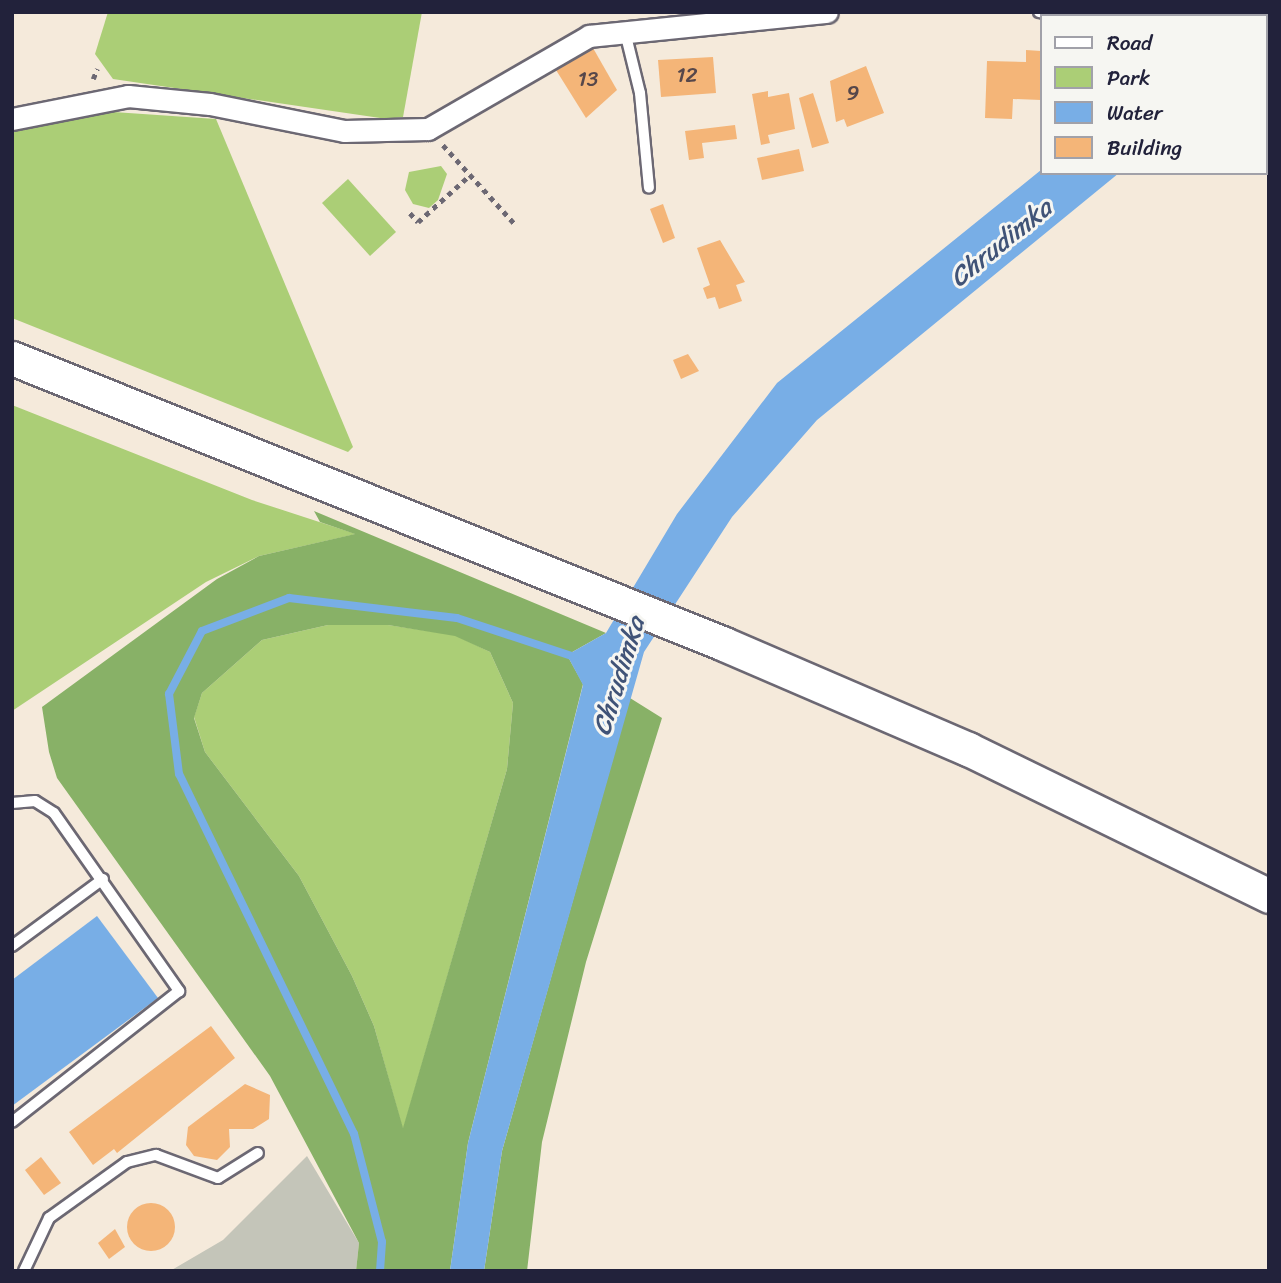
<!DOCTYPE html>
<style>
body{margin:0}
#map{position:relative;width:1281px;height:1283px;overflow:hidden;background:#f5eadb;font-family:Sriracha,sans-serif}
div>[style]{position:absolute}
.industrial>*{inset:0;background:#c4c5b9}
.green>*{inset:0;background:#abce76}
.forest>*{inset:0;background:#88b167}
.water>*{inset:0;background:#78aee6}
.stream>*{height:8px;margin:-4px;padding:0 4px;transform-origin:4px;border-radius:4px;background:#78aee6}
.building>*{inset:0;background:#f4b578}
.round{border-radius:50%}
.path>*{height:4.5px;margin-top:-2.25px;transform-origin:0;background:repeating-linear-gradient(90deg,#6c6873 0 5px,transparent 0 10px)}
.roads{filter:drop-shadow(2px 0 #6c6873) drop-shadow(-2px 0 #6c6873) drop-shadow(0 2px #6c6873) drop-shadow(0 -2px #6c6873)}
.lane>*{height:10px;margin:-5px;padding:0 5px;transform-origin:5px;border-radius:5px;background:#fff}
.street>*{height:21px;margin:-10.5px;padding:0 10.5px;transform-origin:10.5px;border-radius:10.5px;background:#fff}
.primary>*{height:33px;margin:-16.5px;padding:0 16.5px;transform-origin:16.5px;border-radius:16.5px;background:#fff}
span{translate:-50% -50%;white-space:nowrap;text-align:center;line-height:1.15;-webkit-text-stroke:6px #f6f6f2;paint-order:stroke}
.number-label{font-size:21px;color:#56474a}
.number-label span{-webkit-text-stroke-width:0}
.water-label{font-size:26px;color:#405377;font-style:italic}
.frame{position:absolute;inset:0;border:14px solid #22223b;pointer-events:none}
.legend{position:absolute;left:1040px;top:14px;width:228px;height:161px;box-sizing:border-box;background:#f6f6f2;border:2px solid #a1a1a9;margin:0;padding:9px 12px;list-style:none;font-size:21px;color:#22223b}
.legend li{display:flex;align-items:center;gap:14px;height:35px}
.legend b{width:35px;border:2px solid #a1a1a9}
</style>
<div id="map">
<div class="industrial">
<div style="clip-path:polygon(307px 1156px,359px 1243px,356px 1271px,170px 1271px,223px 1240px)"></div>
</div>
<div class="green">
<div style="clip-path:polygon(108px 12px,422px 12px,403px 117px,387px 119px,113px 79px,95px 54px)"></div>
<div style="clip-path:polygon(99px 111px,216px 119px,353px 447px,348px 452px,12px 318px,12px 129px)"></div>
<div style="clip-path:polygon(441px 166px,447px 174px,438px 200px,429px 208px,413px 204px,405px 190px,409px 172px)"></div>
<div style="clip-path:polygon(348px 179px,396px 232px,370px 256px,322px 203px)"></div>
<div style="clip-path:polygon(12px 405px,252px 500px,356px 534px,259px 556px,206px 582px,12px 711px)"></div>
<div style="clip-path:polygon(328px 625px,388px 625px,455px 635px,490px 652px,513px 703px,507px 769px,403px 1130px,374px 1026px,352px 976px,299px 876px,205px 752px,194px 717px,202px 693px,262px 640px)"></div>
</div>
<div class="forest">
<div style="clip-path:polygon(evenodd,314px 511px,606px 633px,567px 655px,583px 684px,468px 1143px,450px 1271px,356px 1271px,359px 1243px,270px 1076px,57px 778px,49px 752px,42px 707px,217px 579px,259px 556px,355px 534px,320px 522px,314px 511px,328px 625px,388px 625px,455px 636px,490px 652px,513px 703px,507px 769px,403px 1128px,374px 1026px,352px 976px,299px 876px,205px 752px,194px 718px,202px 693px,262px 640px,328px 625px)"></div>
<div style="clip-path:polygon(630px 698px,662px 718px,586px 962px,542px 1142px,527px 1271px,484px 1271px,502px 1151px)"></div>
</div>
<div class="water">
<div style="clip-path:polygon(1041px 170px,1119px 173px,817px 420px,732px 517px,644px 652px,502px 1151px,484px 1271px,450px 1271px,468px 1143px,583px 685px,567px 655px,606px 633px,677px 514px,777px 383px)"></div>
<div style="clip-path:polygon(97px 916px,158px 998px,12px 1106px,12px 980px)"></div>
</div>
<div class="stream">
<div style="left:380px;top:1271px;width:29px;rotate:-86deg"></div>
<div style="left:382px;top:1242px;width:112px;rotate:-104.5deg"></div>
<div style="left:354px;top:1134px;width:400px;rotate:-115.9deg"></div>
<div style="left:179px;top:774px;width:81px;rotate:-97.1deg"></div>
<div style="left:169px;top:694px;width:71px;rotate:-62.4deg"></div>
<div style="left:202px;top:631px;width:93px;rotate:-20.8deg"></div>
<div style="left:289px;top:598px;width:169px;rotate:6.8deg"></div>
<div style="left:457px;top:618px;width:124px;rotate:18.3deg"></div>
</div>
<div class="building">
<div style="clip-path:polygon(593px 48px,617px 90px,586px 118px,556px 70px)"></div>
<div style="clip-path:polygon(1026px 50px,1041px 51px,1041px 100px,1013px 99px,1012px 119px,985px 118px,987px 61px,1026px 62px)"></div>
<div style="clip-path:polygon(713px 57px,716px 93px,661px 97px,658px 60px)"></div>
<div style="clip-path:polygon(866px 66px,884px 113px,847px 127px,844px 119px,836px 122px,830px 81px)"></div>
<div style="clip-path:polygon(768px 91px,768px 97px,789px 93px,795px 129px,768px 135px,770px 143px,761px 145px,752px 94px)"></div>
<div style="clip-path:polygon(813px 93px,829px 143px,812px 148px,799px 98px)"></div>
<div style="clip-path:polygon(735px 125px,737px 139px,702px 143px,704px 158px,689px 160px,685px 131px)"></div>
<div style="clip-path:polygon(799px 149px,804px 171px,762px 180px,757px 158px)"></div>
<div style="clip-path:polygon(663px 204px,675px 238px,663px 243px,650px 209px)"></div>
<div style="clip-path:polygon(720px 240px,745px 282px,736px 285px,742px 301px,719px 309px,715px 297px,707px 299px,703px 288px,710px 285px,697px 248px)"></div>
<div style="clip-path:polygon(688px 354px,699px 371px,681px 379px,673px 360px)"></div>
<div style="clip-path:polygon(211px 1026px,235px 1058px,117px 1153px,114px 1149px,93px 1165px,69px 1132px)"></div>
<div style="clip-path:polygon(245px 1084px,270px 1095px,269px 1119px,253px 1129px,229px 1129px,230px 1147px,217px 1160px,194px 1156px,186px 1145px,188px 1127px)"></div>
<div style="clip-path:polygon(41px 1157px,61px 1183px,44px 1195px,25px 1170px)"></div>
<div class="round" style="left:127px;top:1203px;width:48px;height:48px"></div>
<div style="clip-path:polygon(115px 1229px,125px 1247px,109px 1259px,98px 1243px)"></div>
</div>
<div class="path">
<div style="left:93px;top:79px;width:11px;rotate:-68deg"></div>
<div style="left:443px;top:145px;width:107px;rotate:47.7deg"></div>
<div style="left:410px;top:213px;width:12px;rotate:48deg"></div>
<div style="left:418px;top:222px;width:70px;rotate:-42.1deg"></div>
</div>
<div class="roads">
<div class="lane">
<div style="left:1039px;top:12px;width:25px;rotate:9deg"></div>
<div style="left:1166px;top:16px;width:16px;rotate:-15deg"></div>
<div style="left:625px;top:32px;width:63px;rotate:76.2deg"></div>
<div style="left:640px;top:93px;width:95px;rotate:84.6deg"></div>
<div style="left:12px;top:803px;width:23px;rotate:-5deg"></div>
<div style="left:35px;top:801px;width:22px;rotate:32deg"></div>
<div style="left:54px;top:813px;width:218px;rotate:54.9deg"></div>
<div style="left:179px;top:991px;width:212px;rotate:141.9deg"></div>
<div style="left:12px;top:946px;width:113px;rotate:-36.4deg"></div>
<div style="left:24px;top:1271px;width:59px;rotate:-64.7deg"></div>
<div style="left:49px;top:1218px;width:96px;rotate:-35.7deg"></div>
<div style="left:127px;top:1162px;width:30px;rotate:-14deg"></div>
<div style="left:156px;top:1155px;width:66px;rotate:20.4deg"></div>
<div style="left:218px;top:1178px;width:47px;rotate:-32deg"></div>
</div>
<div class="street">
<div style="left:12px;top:119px;width:118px;rotate:-11.2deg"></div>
<div style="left:128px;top:96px;width:82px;rotate:5.6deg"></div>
<div style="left:210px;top:104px;width:137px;rotate:11.4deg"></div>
<div style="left:344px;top:131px;width:84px;rotate:-1.4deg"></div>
<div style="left:428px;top:129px;width:186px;rotate:-30deg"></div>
<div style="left:589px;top:36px;width:239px;rotate:-5.8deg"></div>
</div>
<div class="primary">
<div style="left:12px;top:358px;width:767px;rotate:21.88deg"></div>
<div style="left:724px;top:644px;width:266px;rotate:23.3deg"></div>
<div style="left:968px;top:749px;width:335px;rotate:26deg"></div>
</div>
</div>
<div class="number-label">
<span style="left:687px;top:75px">12</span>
<span style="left:588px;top:79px">13</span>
<span style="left:853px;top:93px">9</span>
</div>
<div class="water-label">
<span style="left:1001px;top:243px;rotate:-39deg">Chrudimka</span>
<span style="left:619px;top:676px;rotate:-73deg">Chrudimka</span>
</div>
<div class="frame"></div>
<ul class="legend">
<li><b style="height:9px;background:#fff"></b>Road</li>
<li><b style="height:19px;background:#abce76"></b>Park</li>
<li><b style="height:19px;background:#78aee6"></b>Water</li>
<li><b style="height:19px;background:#f4b578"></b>Building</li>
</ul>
</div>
